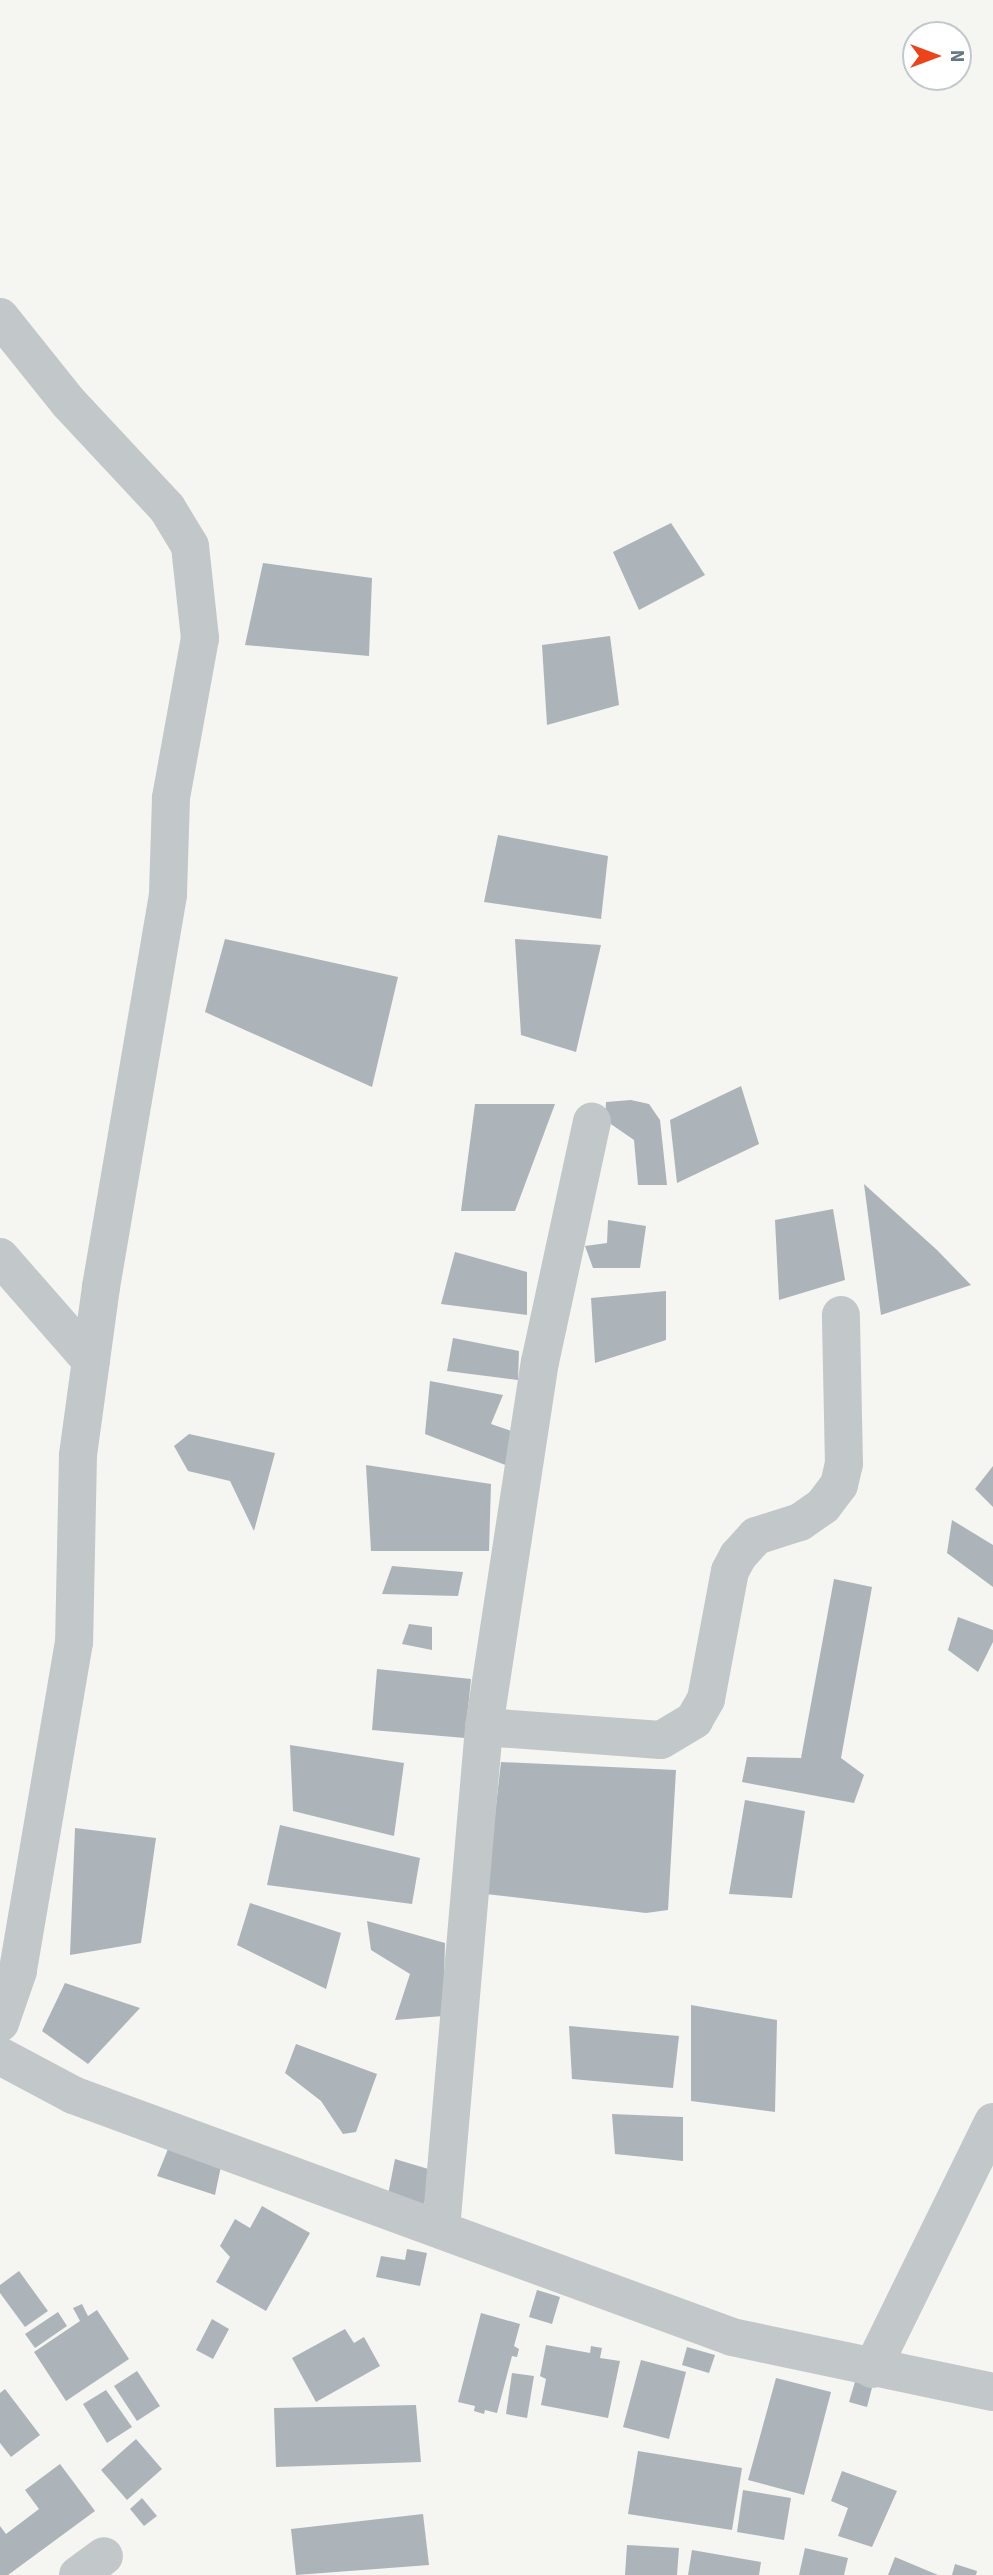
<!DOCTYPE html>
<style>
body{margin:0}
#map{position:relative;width:993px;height:2575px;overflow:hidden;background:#f5f5f1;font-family:"Source Sans 3",sans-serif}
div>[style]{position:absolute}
.building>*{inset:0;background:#acb4b9}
.street>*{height:38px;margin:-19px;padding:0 19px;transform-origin:19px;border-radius:19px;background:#c2c7c9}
span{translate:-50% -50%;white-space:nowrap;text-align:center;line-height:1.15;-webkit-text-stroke:7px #fff;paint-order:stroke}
.north{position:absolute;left:902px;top:21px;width:70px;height:70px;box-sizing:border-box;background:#fff;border:2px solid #c1c9ce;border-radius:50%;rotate:90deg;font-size:19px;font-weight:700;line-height:28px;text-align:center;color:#637784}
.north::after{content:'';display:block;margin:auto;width:24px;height:32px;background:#ec431b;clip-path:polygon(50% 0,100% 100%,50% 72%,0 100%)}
</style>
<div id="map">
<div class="building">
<div style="clip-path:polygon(671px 523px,705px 575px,639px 610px,613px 552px)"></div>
<div style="clip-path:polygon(263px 563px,372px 578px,369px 656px,245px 645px)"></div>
<div style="clip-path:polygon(610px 636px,619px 705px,547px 725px,542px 645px)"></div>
<div style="clip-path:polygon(498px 835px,608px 856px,601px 919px,484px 902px)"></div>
<div style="clip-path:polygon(225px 939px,398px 977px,372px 1087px,205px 1012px)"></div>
<div style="clip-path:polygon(515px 939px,601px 945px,576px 1052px,521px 1035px)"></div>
<div style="clip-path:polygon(741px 1086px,759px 1144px,677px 1183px,670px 1120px)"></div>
<div style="clip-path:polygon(631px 1100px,649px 1104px,660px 1120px,667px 1185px,638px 1185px,634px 1140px,605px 1120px,606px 1102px)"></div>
<div style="clip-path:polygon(475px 1104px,555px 1104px,515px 1211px,461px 1211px)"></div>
<div style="clip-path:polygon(864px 1184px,937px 1250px,971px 1285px,881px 1315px)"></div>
<div style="clip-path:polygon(833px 1209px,845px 1280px,779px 1300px,775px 1220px)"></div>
<div style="clip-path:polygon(608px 1220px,646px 1226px,640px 1268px,593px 1268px,585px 1246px,607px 1243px)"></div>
<div style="clip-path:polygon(455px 1252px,527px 1272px,527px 1315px,441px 1304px)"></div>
<div style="clip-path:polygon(666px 1291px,666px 1340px,595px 1363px,591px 1298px)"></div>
<div style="clip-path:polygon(453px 1338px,519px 1351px,518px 1380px,447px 1371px)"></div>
<div style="clip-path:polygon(430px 1381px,503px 1395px,491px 1424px,514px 1432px,508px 1466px,425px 1434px)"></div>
<div style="clip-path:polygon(189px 1434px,275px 1453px,254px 1531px,230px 1481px,188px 1471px,174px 1446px)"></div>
<div style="clip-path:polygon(366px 1465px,491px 1484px,489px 1551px,371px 1551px)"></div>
<div style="clip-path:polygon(993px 1466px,993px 1507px,975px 1489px)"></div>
<div style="clip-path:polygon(952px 1520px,993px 1545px,993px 1587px,947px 1553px)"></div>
<div style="clip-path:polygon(392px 1566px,463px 1572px,458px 1596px,382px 1594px)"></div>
<div style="clip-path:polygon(834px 1579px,872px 1587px,841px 1758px,864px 1775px,854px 1803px,742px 1782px,747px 1757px,801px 1758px)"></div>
<div style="clip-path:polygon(958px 1617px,993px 1630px,993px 1642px,978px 1672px,948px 1650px)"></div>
<div style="clip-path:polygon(409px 1624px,432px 1627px,432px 1650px,402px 1644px)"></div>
<div style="clip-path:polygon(377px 1669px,471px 1679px,465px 1738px,372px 1730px)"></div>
<div style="clip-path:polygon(290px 1745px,404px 1763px,394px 1836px,293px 1811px)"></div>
<div style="clip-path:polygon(501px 1762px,676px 1770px,668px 1910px,646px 1913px,486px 1894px)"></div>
<div style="clip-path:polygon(745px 1800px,805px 1811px,792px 1898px,729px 1894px)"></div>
<div style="clip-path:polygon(280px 1825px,420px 1858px,412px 1904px,267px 1885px)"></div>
<div style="clip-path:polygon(75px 1828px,156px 1838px,141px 1943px,70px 1955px)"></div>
<div style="clip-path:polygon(250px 1903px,341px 1933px,326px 1989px,237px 1945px)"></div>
<div style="clip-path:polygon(367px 1921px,445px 1943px,443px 2016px,395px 2020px,410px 1974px,371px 1950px)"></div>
<div style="clip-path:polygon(65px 1983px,140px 2008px,88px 2064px,42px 2031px)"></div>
<div style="clip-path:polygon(691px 2005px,777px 2020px,775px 2112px,691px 2101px)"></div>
<div style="clip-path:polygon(569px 2026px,679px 2036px,673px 2088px,572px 2079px)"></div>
<div style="clip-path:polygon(296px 2044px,377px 2074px,356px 2132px,343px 2134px,321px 2101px,285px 2073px)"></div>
<div style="clip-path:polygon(612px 2114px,683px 2117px,683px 2161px,615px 2154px)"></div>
<div style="clip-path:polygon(170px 2144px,221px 2166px,215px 2195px,157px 2176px)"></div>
<div style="clip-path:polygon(395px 2159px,435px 2171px,422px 2209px,387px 2200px)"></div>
<div style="clip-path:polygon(262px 2206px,310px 2233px,266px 2311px,216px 2282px,230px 2257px,220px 2246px,235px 2219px,250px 2228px)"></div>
<div style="clip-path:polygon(407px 2249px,427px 2253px,420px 2286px,376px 2277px,381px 2256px,405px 2260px)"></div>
<div style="clip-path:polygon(19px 2271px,48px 2311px,25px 2327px,0 2293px,0 2285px)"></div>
<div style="clip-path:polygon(537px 2290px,560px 2297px,552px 2324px,529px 2317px)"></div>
<div style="clip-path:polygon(82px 2304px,88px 2316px,97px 2310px,129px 2359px,66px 2401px,34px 2352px,80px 2321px,73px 2308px)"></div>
<div style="clip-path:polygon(58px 2312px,67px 2326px,35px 2348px,25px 2334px)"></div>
<div style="clip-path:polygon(481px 2313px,520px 2324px,514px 2346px,519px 2349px,517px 2357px,512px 2356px,497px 2413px,485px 2410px,484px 2414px,474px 2411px,475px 2406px,458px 2402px)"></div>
<div style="clip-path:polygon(212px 2319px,229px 2329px,213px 2359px,196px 2350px)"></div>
<div style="clip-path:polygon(345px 2329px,354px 2343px,364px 2337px,380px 2366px,316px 2402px,292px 2358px)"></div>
<div style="clip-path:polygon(546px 2345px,590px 2353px,591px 2346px,602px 2348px,600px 2358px,620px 2361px,608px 2418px,541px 2405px,546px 2379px,540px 2376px)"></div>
<div style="clip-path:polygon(687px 2347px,715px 2355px,709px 2373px,682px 2365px)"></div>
<div style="clip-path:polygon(641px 2360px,686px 2372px,669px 2439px,623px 2427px)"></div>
<div style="clip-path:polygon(137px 2371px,160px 2406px,137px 2421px,114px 2386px)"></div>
<div style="clip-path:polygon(512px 2373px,534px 2376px,527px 2418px,506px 2414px)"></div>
<div style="clip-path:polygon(857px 2375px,874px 2380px,867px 2407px,849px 2402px)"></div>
<div style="clip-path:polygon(776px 2378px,831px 2392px,804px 2495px,748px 2480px)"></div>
<div style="clip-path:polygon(5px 2389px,40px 2435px,11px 2457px,0 2443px,0 2393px)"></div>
<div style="clip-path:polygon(106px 2390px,132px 2427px,107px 2443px,83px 2404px)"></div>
<div style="clip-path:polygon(416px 2405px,421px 2462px,276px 2467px,274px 2408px)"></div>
<div style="clip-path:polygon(136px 2439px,162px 2469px,127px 2500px,101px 2470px)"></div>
<div style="clip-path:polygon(638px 2451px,742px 2468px,732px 2530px,628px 2514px)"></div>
<div style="clip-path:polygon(60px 2464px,95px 2511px,8px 2575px,0 2575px,0 2526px,6px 2534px,39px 2509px,25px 2490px)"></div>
<div style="clip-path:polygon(842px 2471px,897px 2491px,872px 2547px,838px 2536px,848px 2508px,831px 2501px)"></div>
<div style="clip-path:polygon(743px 2490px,791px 2498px,784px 2540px,737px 2532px)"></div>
<div style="clip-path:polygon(142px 2498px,157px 2516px,144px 2526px,130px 2509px)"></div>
<div style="clip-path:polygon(423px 2514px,429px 2565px,296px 2575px,291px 2529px)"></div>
<div style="clip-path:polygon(627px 2545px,679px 2548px,677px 2575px,625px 2575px)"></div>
<div style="clip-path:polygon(805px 2548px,848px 2558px,844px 2575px,799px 2575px)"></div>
<div style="clip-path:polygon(692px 2550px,761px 2562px,759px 2575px,688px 2575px)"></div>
<div style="clip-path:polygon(895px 2557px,938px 2575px,888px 2575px)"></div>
<div style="clip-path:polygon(955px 2564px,977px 2571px,976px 2575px,952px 2575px)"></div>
</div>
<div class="street">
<div style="left:0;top:317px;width:110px;rotate:51.3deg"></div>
<div style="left:69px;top:403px;width:144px;rotate:47deg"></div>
<div style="left:167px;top:508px;width:44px;rotate:58.8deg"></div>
<div style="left:190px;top:546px;width:93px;rotate:83.8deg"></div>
<div style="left:200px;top:638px;width:163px;rotate:100.3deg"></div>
<div style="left:171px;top:798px;width:97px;rotate:91.8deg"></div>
<div style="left:168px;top:895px;width:398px;rotate:99.7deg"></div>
<div style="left:101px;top:1287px;width:170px;rotate:97.8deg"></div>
<div style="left:78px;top:1455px;width:187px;rotate:91.2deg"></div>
<div style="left:74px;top:1642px;width:334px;rotate:99.7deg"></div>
<div style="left:18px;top:1971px;width:55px;rotate:109.1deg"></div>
<div style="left:0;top:1257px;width:138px;rotate:48.8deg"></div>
<div style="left:484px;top:1727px;width:177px;rotate:4.2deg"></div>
<div style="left:661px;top:1740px;width:39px;rotate:-31deg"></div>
<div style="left:694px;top:1720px;width:24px;rotate:-60deg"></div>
<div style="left:706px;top:1699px;width:130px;rotate:-79.4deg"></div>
<div style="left:730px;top:1571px;width:17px;rotate:-62deg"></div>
<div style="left:738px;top:1556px;width:27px;rotate:-48deg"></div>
<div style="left:756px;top:1536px;width:46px;rotate:-17.7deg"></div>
<div style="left:800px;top:1522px;width:28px;rotate:-35deg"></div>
<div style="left:823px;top:1506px;width:26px;rotate:-53deg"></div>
<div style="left:839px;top:1485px;width:22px;rotate:-77deg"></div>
<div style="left:844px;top:1464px;width:149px;rotate:-91.2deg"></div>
<div style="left:0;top:2056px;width:83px;rotate:28.1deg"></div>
<div style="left:73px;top:2095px;width:702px;rotate:20.16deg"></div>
<div style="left:732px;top:2337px;width:267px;rotate:11.9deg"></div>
<div style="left:441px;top:2229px;width:504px;rotate:-85.1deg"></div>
<div style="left:484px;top:1727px;width:369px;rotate:-81.3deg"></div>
<div style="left:540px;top:1362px;width:246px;rotate:-77.8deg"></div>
<div style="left:872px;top:2369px;width:275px;rotate:-63.9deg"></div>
<div style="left:78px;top:2575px;width:32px;rotate:-36deg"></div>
</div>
<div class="north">N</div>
</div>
